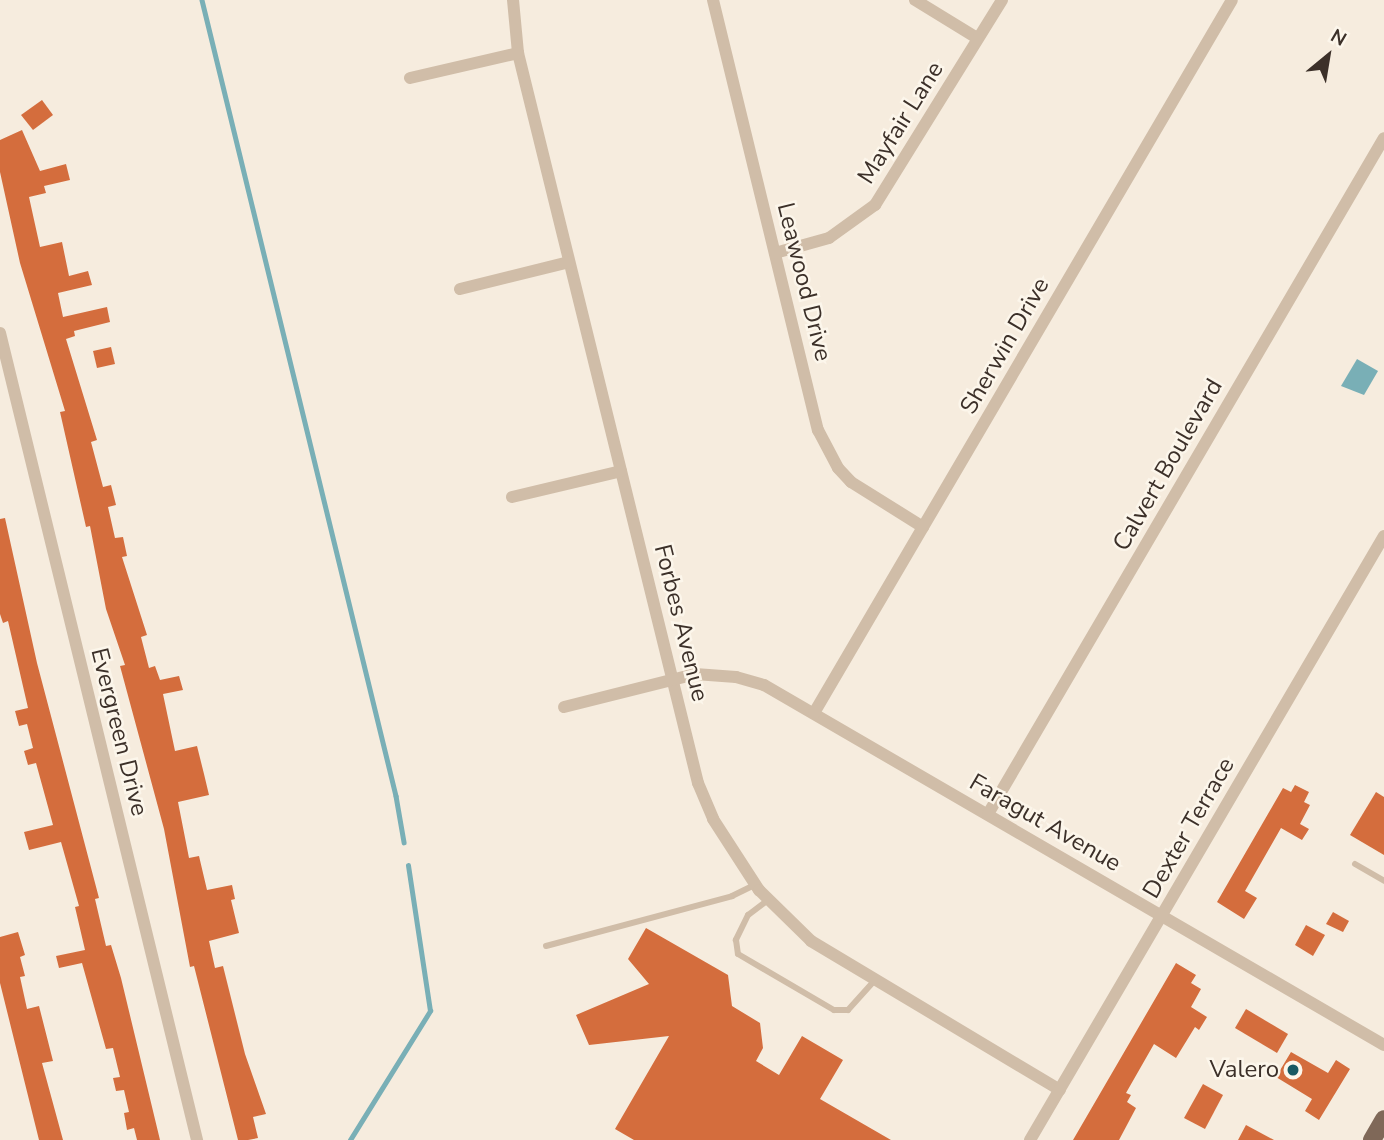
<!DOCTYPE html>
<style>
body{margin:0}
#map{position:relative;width:1384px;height:1140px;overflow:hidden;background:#f6ecde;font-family:"Nunito Sans",sans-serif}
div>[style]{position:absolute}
.water>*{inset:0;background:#79afb6}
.stream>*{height:4.5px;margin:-2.25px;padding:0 2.25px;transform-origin:2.25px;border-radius:2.25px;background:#79afb6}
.building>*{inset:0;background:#d46d3d}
.lane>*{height:6px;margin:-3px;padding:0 3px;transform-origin:3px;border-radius:3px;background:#d0bda8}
.street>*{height:12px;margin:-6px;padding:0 6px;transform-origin:6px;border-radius:6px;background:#d0bda8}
.primary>*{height:18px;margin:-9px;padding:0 9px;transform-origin:9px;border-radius:9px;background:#7f6858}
.dots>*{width:19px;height:19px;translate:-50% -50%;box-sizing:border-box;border:4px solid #fcf6eb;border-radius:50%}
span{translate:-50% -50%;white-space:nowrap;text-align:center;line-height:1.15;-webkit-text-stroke:5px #fcf6eb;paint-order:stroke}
.street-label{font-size:24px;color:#3c3029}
.poi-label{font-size:24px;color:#3c3029}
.right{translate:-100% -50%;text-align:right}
.north{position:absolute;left:1293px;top:21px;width:70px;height:70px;-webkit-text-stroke:5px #fcf6eb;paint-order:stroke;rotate:30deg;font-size:19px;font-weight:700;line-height:28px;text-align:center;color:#3c3029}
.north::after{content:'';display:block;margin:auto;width:24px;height:32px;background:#3c3029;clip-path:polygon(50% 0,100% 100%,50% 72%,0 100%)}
</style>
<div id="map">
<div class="water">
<div style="clip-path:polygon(1357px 359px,1378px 371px,1364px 395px,1341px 386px)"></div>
</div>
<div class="stream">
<div style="left:202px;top:0;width:819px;rotate:76.3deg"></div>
<div style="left:396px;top:796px;width:47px;rotate:80.1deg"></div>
<div style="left:350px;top:1140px;width:152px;rotate:-58.2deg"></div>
<div style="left:430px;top:1011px;width:147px;rotate:-98.6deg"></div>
</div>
<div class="building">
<div style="clip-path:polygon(42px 100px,53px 115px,33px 130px,21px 115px)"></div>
<div style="clip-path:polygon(22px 130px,40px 171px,66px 164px,70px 180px,44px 186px,46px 193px,29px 197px,40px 247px,62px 242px,69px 276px,88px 271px,92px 285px,58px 293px,63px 317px,107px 307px,110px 322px,74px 331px,75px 336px,66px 339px,97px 440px,91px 442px,103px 487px,111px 485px,116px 505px,108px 507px,115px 538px,123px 537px,127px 556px,122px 557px,147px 635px,141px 637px,149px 668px,155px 666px,160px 680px,179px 676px,183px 690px,163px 694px,175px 751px,197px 746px,204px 774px,209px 795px,178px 802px,189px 858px,199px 856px,207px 890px,232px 885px,235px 899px,231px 900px,239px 933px,209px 941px,215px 968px,223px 966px,245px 1054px,266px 1114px,253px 1117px,258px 1138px,248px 1140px,238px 1140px,194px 966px,190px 967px,164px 829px,120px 666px,125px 665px,106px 609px,90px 526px,86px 527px,60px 412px,65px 411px,20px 263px,0 172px,0 140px)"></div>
<div style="clip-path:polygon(111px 347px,115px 364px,97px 368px,93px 351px)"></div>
<div style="clip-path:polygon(5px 518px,37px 663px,99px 898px,95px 899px,106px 946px,111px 945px,121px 978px,160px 1140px,137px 1140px,134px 1128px,127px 1130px,124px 1113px,129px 1112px,124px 1090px,116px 1091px,113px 1078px,120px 1077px,113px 1048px,106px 1049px,82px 963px,59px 968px,56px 956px,85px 950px,75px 907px,79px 906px,61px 842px,29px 850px,24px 832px,53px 825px,36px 763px,28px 765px,24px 751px,33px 748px,27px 724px,19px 726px,15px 711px,28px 708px,8px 621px,3px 623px,0 614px,0 519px)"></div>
<div style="clip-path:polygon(1295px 785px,1309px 792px,1304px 802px,1310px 805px,1300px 824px,1309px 829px,1302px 840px,1281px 828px,1245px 891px,1257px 898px,1244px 919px,1217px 902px,1283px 788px,1291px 792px)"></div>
<div style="clip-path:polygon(1376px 792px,1384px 797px,1384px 855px,1350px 835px)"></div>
<div style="clip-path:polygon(1333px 912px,1349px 921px,1343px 932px,1326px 924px)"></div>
<div style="clip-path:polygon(1306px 925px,1325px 935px,1313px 956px,1295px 945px)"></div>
<div style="clip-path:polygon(646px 928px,728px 975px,732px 1006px,760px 1023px,763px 1048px,756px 1061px,779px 1075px,802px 1036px,843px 1060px,820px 1099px,891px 1140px,634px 1140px,615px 1129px,669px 1036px,589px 1045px,576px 1015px,649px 984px,628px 959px)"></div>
<div style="clip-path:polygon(18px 932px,25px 955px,20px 957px,25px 976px,20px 977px,27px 1009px,39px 1006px,53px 1061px,42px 1063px,63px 1140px,39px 1140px,0 983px,0 937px)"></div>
<div style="clip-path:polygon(1176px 963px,1196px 975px,1191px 983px,1201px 989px,1191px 1007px,1207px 1017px,1199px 1030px,1195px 1027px,1176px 1058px,1154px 1044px,1126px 1093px,1131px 1095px,1127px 1102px,1136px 1108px,1119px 1140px,1073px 1140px)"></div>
<div style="clip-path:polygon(1246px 1009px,1288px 1034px,1277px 1053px,1235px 1028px)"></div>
<div style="clip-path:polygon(1291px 1052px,1328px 1073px,1336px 1060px,1350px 1069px,1319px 1120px,1305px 1111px,1312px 1099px,1276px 1077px)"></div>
<div style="clip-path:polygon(1203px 1084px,1223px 1095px,1205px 1129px,1184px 1118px)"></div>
<div style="clip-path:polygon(1246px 1125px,1274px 1140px,1238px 1140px)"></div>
</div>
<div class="lane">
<div style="left:1355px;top:864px;width:34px;rotate:30deg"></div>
<div style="left:768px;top:900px;width:25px;rotate:143deg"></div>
<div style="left:748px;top:915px;width:28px;rotate:116deg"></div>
<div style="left:736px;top:940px;width:14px;rotate:82deg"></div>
<div style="left:738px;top:954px;width:111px;rotate:30.3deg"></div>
<div style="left:834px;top:1010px;width:14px"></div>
<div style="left:848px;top:1010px;width:39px;rotate:-48deg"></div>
<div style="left:546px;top:946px;width:193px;rotate:-15deg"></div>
<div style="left:732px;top:896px;width:25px;rotate:-26deg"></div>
</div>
<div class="street">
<div style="left:513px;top:0;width:53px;rotate:84.6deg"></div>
<div style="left:518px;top:53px;width:752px;rotate:76.15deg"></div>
<div style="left:698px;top:783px;width:39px;rotate:67deg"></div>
<div style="left:713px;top:819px;width:85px;rotate:57.1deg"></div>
<div style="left:759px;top:890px;width:73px;rotate:44.4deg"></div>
<div style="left:811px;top:941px;width:290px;rotate:30.9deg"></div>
<div style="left:713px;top:0;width:443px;rotate:76.3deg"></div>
<div style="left:818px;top:430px;width:43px;rotate:62.2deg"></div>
<div style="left:838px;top:468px;width:19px;rotate:47deg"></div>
<div style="left:851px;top:482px;width:85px;rotate:32deg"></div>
<div style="left:915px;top:0;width:73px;rotate:31.5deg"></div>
<div style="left:410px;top:78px;width:111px;rotate:-13deg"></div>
<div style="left:775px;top:253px;width:56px;rotate:-15.5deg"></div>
<div style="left:829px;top:238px;width:57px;rotate:-35.7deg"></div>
<div style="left:875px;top:205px;width:241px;rotate:-58.2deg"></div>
<div style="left:460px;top:289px;width:112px;rotate:-13.9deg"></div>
<div style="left:0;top:333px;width:831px;rotate:76.28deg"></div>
<div style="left:512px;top:497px;width:112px;rotate:-13.4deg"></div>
<div style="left:564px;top:707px;width:135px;rotate:-14.1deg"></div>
<div style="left:695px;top:674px;width:41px;rotate:4.2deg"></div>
<div style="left:736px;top:677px;width:29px;rotate:16deg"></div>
<div style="left:764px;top:685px;width:717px;rotate:30.14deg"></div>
<div style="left:814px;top:713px;width:826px;rotate:-59.62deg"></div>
<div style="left:988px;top:814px;width:783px;rotate:-59.64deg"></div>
<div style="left:1030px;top:1140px;width:700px;rotate:-59.63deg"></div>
</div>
<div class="primary">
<div style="left:1372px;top:1140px;width:24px;rotate:-60deg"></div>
</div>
<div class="dots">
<div style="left:1293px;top:1070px;background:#185963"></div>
</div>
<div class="street-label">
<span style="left:901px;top:123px;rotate:-58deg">Mayfair Lane</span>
<span style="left:804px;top:282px;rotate:76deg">Leawood Drive</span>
<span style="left:1005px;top:346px;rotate:-60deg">Sherwin Drive</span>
<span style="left:1168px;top:465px;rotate:-60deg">Calvert Boulevard</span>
<span style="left:681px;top:623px;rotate:76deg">Forbes Avenue</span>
<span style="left:119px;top:732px;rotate:76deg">Evergreen Drive</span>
<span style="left:1045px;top:823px;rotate:30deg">Faragut Avenue</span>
<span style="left:1189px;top:828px;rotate:-60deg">Dexter Terrace</span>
</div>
<div class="poi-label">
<span class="right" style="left:1279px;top:1070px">Valero</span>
</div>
<div class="north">N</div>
</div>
